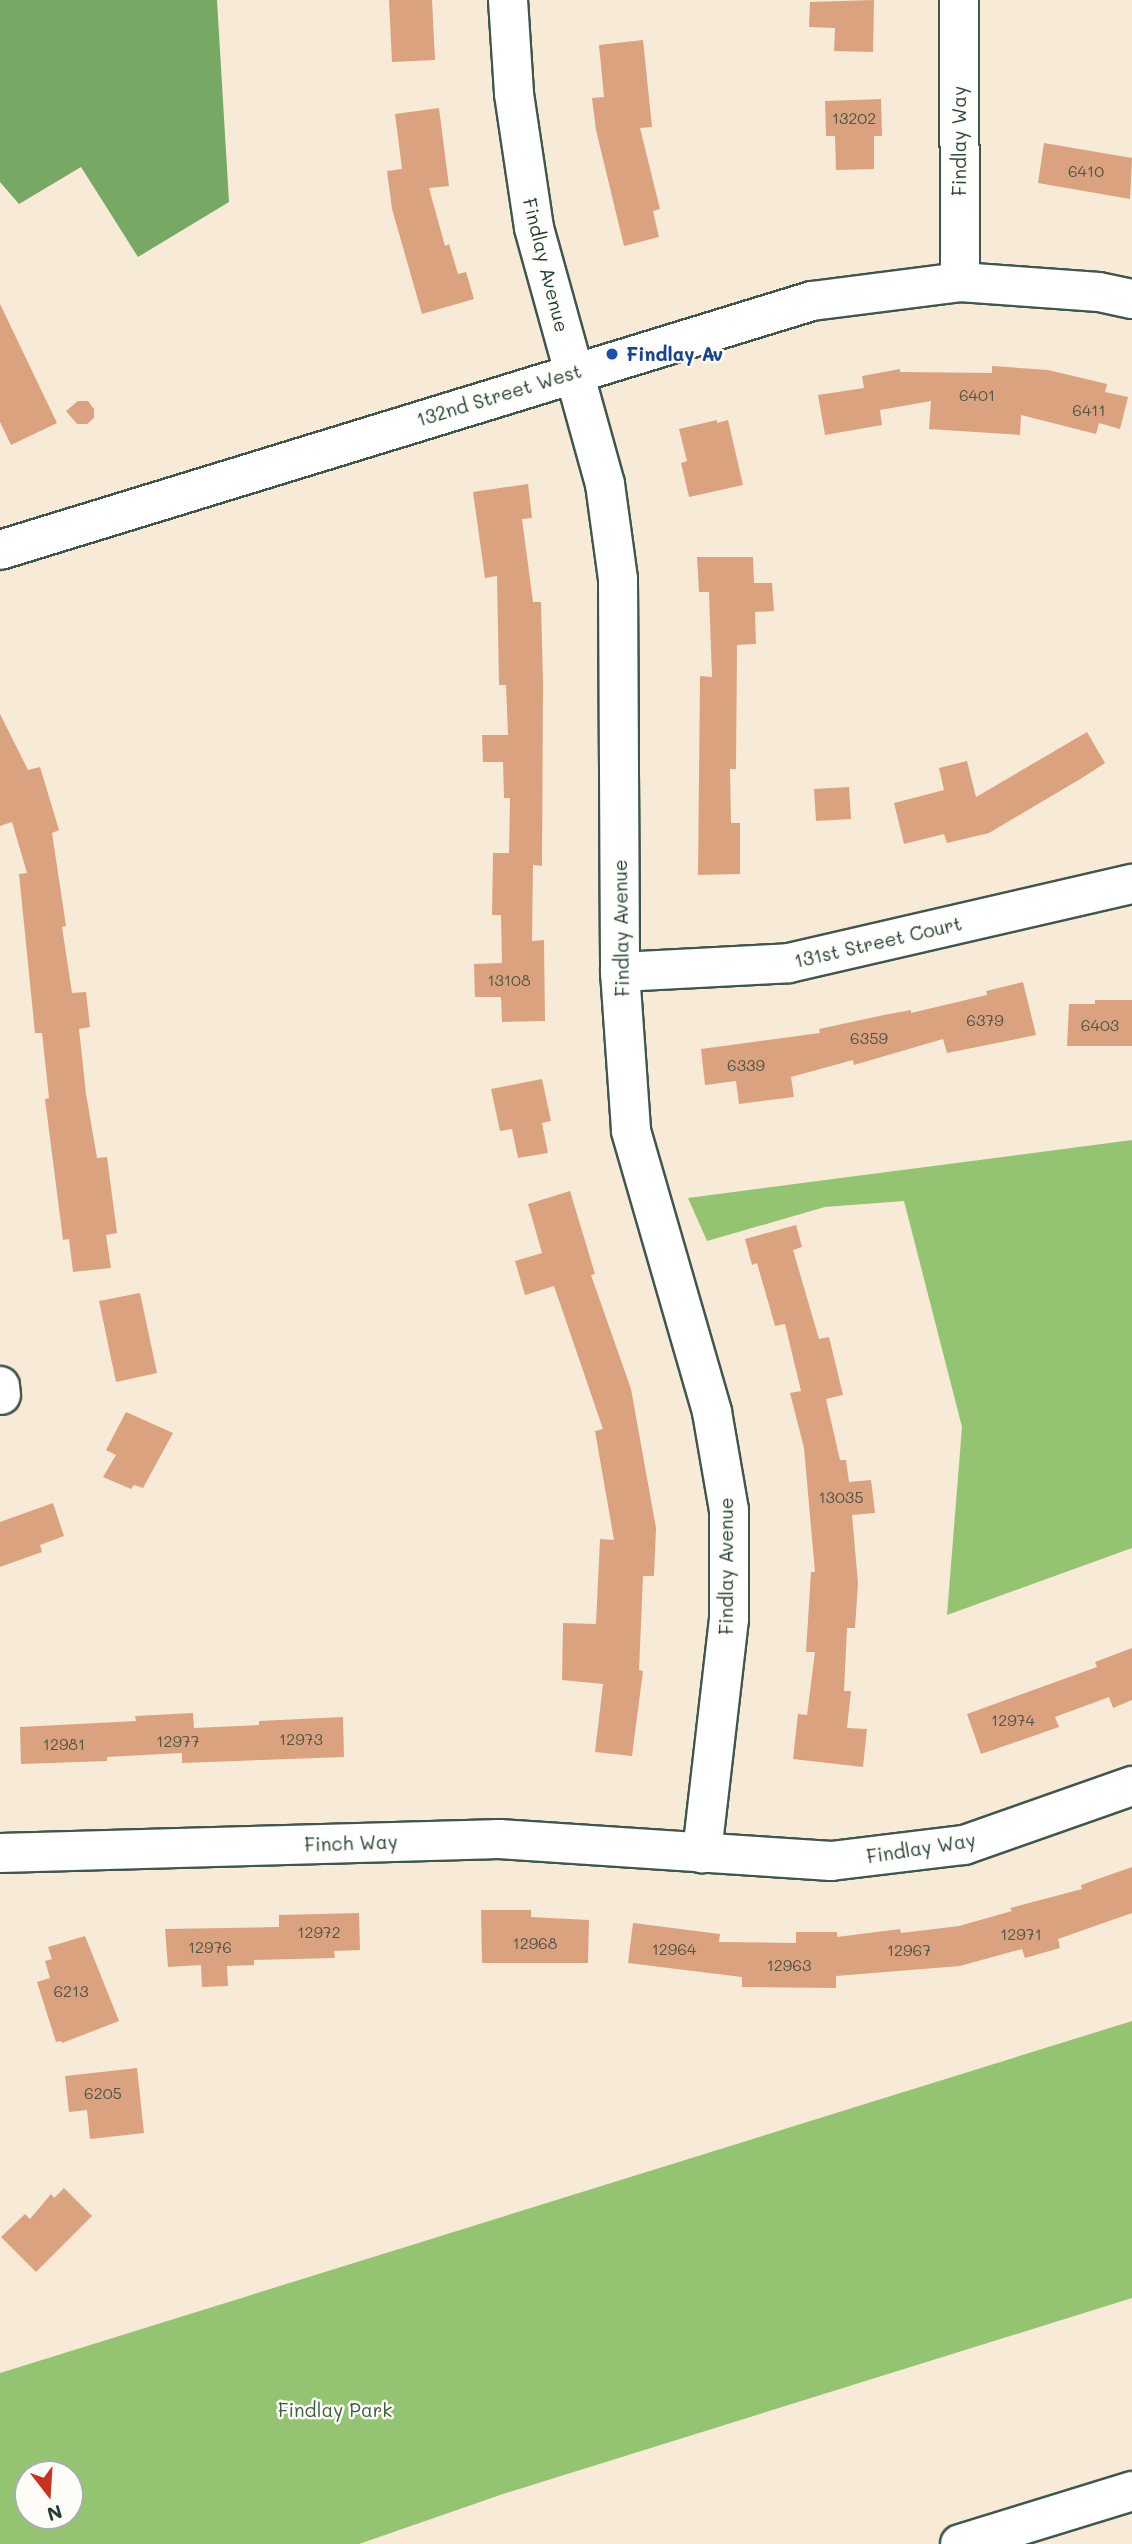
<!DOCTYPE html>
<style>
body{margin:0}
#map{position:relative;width:1132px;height:2544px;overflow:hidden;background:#f7ebd8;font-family:Mali,sans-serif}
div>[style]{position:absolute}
.green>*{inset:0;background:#94c372}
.forest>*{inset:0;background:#77a964}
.building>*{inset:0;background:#dba27f}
.roads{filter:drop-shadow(2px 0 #3f574d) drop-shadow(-2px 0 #3f574d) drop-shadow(0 2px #3f574d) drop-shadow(0 -2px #3f574d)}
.minor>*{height:38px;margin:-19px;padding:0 19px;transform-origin:19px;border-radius:19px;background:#fff}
.major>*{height:38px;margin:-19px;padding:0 19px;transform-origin:19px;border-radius:19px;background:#fff}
.dots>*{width:19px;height:19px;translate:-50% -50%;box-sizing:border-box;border:4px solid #fdfcf7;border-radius:50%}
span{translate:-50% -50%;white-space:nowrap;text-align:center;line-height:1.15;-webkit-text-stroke:5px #fdfcf7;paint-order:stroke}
.number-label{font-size:16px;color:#4e5647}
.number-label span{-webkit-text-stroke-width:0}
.street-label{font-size:19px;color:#1f3d34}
.transit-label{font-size:19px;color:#164399;font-weight:700}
.left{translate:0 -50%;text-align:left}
.park-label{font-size:19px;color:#3c5e44}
.north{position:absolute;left:14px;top:2460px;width:70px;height:70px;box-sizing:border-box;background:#fdfcf7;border:2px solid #a4b0a9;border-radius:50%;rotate:163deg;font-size:19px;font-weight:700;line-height:28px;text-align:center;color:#1f3d34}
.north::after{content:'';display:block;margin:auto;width:24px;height:32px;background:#c8321e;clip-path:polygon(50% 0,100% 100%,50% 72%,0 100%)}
</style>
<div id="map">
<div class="green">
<div style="clip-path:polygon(1132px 1140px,1132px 1548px,947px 1615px,962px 1427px,904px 1201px,825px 1207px,707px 1241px,688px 1198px)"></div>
<div style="clip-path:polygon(evenodd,1132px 2021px,1132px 2298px,503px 2494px,359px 2544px,0 2544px,0 2373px,1132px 2021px,28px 2474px,70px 2474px,70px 2516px,28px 2516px,28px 2474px)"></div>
</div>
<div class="forest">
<div style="clip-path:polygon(0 0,217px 0,229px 202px,138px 257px,81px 167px,19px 204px,0 182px)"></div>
</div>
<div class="building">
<div style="clip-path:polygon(389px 0,432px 0,435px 60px,392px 62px)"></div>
<div style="clip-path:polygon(874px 0,873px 52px,834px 51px,835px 28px,809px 27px,810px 2px)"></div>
<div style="clip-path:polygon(643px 40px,652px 127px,640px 128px,660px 209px,653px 211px,659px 237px,624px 246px,596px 130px,592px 98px,604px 97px,599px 45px)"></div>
<div style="clip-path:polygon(881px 99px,882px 136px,874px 136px,874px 169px,836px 170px,835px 136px,826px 136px,825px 101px)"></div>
<div style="clip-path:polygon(439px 108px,449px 186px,429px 188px,445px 246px,449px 244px,458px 274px,466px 272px,474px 299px,422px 314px,392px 209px,387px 171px,402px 169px,395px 114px)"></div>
<div style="clip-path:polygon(1044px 143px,1132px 158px,1130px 199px,1038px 183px)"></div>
<div style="clip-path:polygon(0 304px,57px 423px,11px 445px,0 422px)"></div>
<div style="clip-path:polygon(992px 366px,1048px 370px,1107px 384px,1105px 392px,1128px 397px,1120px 429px,1099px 423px,1096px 434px,1021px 415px,1020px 435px,929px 429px,931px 401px,880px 410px,882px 425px,825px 435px,818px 395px,864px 388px,862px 376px,900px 369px,900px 372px,992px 373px)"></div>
<div style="clip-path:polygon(78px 401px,88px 401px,94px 409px,94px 418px,87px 424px,77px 424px,66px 411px)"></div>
<div style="clip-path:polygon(717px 420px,717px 423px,728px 420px,743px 485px,689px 497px,681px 463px,687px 461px,679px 429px)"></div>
<div style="clip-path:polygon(528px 484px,532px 518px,522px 519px,533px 602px,541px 602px,543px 684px,542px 866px,533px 865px,532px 941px,544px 940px,545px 1021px,502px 1022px,501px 997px,475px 997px,474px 964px,502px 963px,501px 915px,492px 915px,493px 853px,509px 853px,510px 798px,504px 798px,503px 762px,483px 762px,482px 735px,508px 735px,506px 685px,499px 685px,497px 576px,485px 578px,473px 492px)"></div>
<div style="clip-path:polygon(697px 557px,753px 557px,754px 583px,772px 583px,774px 611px,755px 612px,756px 644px,737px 645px,736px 769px,730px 769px,731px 823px,740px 823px,740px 874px,698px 875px,700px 676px,712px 677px,709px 592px,699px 592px)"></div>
<div style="clip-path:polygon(0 714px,28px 770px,40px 767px,59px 830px,52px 833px,66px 926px,62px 927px,72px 993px,86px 992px,90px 1027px,79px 1029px,86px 1094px,97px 1158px,107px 1157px,117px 1233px,106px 1235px,111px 1268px,73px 1272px,69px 1239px,63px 1240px,45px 1099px,49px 1098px,42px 1033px,35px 1033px,19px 874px,27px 873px,12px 822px,0 826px)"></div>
<div style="clip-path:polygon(1087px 732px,1105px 763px,1082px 778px,989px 833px,947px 843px,944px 834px,904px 844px,894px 803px,944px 790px,939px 768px,967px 761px,976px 797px)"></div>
<div style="clip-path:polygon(849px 787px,851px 819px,816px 821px,814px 789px)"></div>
<div style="clip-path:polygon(1023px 982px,1036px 1035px,947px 1053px,943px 1039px,854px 1065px,853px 1060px,791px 1077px,794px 1097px,739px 1104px,736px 1081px,705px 1085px,701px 1049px,820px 1033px,819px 1029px,884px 1015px,911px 1010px,911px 1013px,987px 995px,986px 991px)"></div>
<div style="clip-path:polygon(1095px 1000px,1132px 1000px,1132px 1046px,1067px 1046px,1069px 1004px,1095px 1004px)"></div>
<div style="clip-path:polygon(542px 1079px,551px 1121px,542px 1123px,548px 1153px,518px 1158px,512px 1129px,500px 1131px,491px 1089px)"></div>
<div style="clip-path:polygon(570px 1191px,595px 1274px,591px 1275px,631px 1389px,656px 1528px,654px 1576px,643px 1576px,639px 1670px,643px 1671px,632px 1756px,595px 1752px,603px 1684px,562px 1680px,563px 1623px,596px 1624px,600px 1539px,614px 1540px,595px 1431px,603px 1429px,554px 1286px,525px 1295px,515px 1261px,542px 1253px,528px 1204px)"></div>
<div style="clip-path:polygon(796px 1225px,802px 1247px,793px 1250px,819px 1339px,829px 1337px,843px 1395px,826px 1399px,840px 1460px,846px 1460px,849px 1482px,871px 1480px,875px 1513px,852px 1515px,858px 1583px,855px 1628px,847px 1628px,844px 1691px,851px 1691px,847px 1728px,867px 1729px,863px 1767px,793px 1759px,798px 1714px,807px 1715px,815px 1652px,806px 1652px,811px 1572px,815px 1572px,804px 1448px,790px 1393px,801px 1391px,785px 1324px,775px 1326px,757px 1263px,752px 1265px,745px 1239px)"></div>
<div style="clip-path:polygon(140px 1293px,157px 1373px,116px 1382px,99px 1301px)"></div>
<div style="clip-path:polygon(126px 1412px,173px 1433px,143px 1488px,134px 1485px,131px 1489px,103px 1477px,116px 1455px,106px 1450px)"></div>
<div style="clip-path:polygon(53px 1503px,64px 1536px,40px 1545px,42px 1552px,0 1567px,0 1522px)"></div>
<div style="clip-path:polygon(1132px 1648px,1132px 1700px,1113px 1708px,1109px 1697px,1055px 1717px,1059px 1727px,981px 1754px,967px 1714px,1097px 1667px,1095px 1662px)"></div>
<div style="clip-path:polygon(193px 1713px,194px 1728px,259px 1725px,259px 1721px,343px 1717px,344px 1757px,182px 1763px,182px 1753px,107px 1757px,107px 1761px,21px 1764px,20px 1727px,136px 1721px,135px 1716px)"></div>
<div style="clip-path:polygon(1132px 1867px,1132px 1913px,1058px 1939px,1060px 1948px,1025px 1958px,1022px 1949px,960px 1966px,836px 1976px,836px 1988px,742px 1987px,742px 1977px,628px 1963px,633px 1923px,720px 1934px,719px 1942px,796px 1943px,796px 1932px,837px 1932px,837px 1937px,900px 1929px,901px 1933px,959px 1926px,1012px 1911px,1010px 1908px,1082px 1889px,1081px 1885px)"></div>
<div style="clip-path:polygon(481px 1910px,531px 1910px,531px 1917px,589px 1920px,588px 1963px,482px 1963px)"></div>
<div style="clip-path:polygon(359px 1913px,360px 1950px,334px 1951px,335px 1958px,254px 1960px,254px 1965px,227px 1966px,228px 1986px,202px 1987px,201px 1965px,168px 1967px,165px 1929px,279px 1927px,279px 1915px)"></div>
<div style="clip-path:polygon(85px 1936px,119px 2021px,62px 2043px,61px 2041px,56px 2042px,37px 1982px,50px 1978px,45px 1961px,52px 1959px,48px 1947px)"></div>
<div style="clip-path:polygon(137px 2068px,144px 2133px,90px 2139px,87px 2110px,69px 2112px,65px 2076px)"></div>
<div style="clip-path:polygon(64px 2188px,92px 2216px,36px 2272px,1px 2237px,25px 2214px,30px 2219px,51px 2194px,54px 2198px)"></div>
</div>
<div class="roads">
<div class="minor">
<div style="left:508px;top:0;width:94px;rotate:86.3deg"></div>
<div style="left:514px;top:94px;width:135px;rotate:81.5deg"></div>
<div style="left:534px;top:228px;width:266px;rotate:74.5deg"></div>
<div style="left:605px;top:484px;width:96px;rotate:82.2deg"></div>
<div style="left:618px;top:579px;width:393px;rotate:89.7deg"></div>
<div style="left:620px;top:972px;width:159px;rotate:86deg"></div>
<div style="left:631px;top:1131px;width:292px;rotate:73.9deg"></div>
<div style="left:712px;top:1412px;width:99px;rotate:80.2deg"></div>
<div style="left:729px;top:1510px;width:109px;rotate:90deg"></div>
<div style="left:729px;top:1619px;width:236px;rotate:96.6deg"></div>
<div style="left:959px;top:0;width:282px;rotate:89.8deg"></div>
<div style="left:0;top:550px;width:849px;rotate:-17.05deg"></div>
<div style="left:812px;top:301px;width:149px;rotate:-7.3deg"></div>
<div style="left:960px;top:282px;width:139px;rotate:4.1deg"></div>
<div style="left:1099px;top:292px;width:34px;rotate:12deg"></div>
<div style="left:620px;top:972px;width:169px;rotate:-3deg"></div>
<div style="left:789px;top:963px;width:352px;rotate:-13deg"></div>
<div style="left:0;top:1386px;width:9px;rotate:84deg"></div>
<div style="left:0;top:1853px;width:499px;rotate:-1.6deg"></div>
<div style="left:499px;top:1839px;width:333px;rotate:3.8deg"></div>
<div style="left:831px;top:1861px;width:134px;rotate:-6.9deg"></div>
<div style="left:964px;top:1845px;width:178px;rotate:-19.4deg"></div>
</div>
<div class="major">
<div style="left:960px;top:2544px;width:180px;rotate:-17.1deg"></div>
</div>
</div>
<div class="dots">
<div style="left:612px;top:354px;background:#1a4fb4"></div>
</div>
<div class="number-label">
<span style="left:854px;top:118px">13202</span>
<span style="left:1086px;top:171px">6410</span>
<span style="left:977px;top:395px">6401</span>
<span style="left:1089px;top:410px">6411</span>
<span style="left:509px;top:980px">13108</span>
<span style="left:985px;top:1020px">6379</span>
<span style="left:1100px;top:1025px">6403</span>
<span style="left:869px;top:1038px">6359</span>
<span style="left:746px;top:1065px">6339</span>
<span style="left:841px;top:1497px">13035</span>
<span style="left:1013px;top:1720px">12974</span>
<span style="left:301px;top:1739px">12973</span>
<span style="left:178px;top:1741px">12977</span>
<span style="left:64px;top:1744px">12981</span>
<span style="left:319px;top:1932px">12972</span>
<span style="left:1021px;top:1934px">12971</span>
<span style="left:535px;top:1943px">12968</span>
<span style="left:210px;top:1947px">12976</span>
<span style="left:674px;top:1949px">12964</span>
<span style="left:909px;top:1950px">12967</span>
<span style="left:789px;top:1965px">12963</span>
<span style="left:71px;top:1991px">6213</span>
<span style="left:103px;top:2093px">6205</span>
</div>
<div class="street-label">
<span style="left:959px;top:141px;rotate:-90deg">Findlay Way</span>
<span style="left:546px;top:265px;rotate:76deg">Findlay Avenue</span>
<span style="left:499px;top:395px;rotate:-17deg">132nd Street West</span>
<span style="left:621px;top:928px;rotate:-91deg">Findlay Avenue</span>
<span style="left:878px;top:942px;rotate:-13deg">131st Street Court</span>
<span style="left:726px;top:1566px;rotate:-90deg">Findlay Avenue</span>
<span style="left:351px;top:1843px;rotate:-2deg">Finch Way</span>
<span style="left:921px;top:1848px;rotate:-9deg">Findlay Way</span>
</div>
<div class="transit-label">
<span class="left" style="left:626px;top:354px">Findlay Av</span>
</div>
<div class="park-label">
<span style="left:335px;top:2410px">Findlay Park</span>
</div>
<div class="north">N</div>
</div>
